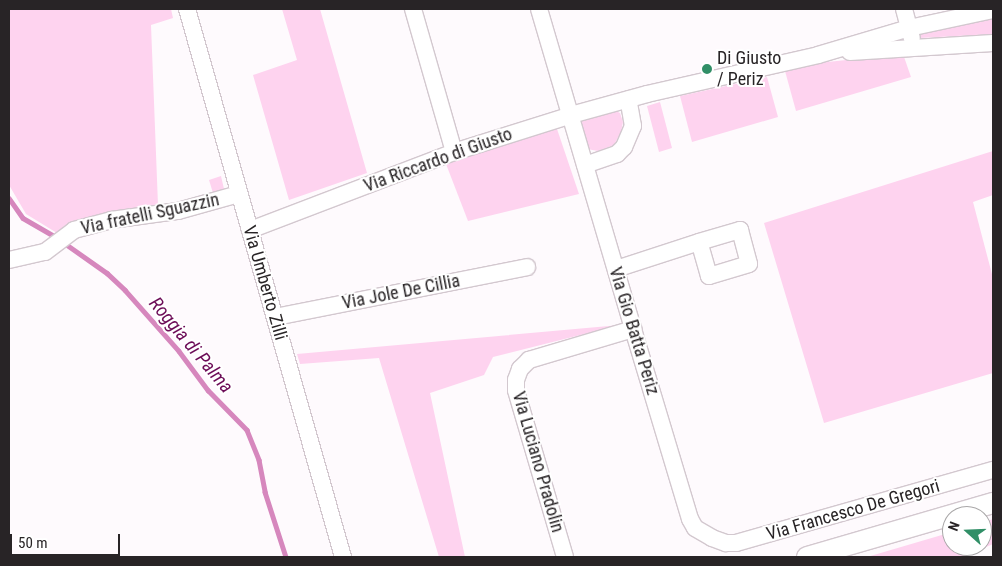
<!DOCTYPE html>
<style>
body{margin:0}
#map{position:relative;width:1002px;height:566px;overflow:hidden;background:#fefafd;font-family:"Roboto Condensed",sans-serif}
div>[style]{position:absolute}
.green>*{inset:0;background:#fed3ef}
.stream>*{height:4.5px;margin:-2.25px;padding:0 2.25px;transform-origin:2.25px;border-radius:2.25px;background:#d687bd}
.roads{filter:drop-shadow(1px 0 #d3c8cf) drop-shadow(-1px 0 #d3c8cf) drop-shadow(0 1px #d3c8cf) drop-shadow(0 -1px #d3c8cf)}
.minor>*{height:16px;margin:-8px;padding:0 8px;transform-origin:8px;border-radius:8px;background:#fff}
.tertiary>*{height:20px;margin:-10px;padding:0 10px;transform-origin:10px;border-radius:10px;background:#fff}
.dots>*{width:14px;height:14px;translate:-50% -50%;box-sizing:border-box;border:2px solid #fff;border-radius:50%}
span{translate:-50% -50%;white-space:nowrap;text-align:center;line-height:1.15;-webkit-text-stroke:4px #fff;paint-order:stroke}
.poi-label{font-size:18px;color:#282426}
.left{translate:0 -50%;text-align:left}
.street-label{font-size:18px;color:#282426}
.water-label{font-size:19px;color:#6c0c57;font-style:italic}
.frame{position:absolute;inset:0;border:10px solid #282426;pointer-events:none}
.north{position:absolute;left:942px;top:506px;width:50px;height:50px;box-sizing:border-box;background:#fff;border:1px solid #a9a7a8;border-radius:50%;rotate:290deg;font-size:14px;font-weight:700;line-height:20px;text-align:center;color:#282426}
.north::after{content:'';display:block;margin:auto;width:18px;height:22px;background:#318f67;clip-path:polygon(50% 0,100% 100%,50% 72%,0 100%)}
.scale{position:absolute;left:10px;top:534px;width:110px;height:22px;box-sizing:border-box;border:2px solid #282426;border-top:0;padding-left:6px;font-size:15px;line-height:18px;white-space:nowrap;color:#282426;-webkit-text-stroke:4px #fff;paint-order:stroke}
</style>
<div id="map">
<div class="green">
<div style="clip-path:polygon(9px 9px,171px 9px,173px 18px,151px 25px,158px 205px,128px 209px,64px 226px,57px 233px,26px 214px,9px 185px)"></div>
<div style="clip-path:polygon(282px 9px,320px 9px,367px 173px,289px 200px,253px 75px,297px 60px)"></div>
<div style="clip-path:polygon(993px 15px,993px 34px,920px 38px,916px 30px)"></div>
<div style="clip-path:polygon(903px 54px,911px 77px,796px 111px,785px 71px,818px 63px)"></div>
<div style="clip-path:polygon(767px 77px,778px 117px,692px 142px,680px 96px)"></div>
<div style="clip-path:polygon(660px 102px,672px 148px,659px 152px,647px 106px)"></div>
<div style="clip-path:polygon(614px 110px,620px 113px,623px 122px,621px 132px,614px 145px,598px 151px,587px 149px,580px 120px)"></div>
<div style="clip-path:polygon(556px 126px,579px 194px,468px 221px,446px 164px)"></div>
<div style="clip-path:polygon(993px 151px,993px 195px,973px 202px,993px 278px,993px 373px,824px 423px,764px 223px)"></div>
<div style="clip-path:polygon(221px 176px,224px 189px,213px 193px,209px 180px)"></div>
<div style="clip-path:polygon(620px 325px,493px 357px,484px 375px,430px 393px,465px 557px,439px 557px,379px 358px,300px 364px,297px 354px)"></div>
<div style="clip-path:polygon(993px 519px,993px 544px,963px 557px,867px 557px,952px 532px,952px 546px,982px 546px,982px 523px)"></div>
</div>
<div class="stream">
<div style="left:9px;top:198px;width:24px;rotate:55deg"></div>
<div style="left:23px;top:218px;width:39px;rotate:30deg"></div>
<div style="left:63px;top:242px;width:54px;rotate:35.2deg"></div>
<div style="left:107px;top:273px;width:25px;rotate:43deg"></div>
<div style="left:125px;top:290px;width:81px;rotate:48.5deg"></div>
<div style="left:179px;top:351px;width:49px;rotate:53.4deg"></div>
<div style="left:208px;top:390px;width:56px;rotate:45.7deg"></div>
<div style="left:247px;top:430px;width:32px;rotate:68deg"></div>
<div style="left:259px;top:460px;width:33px;rotate:79deg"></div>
<div style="left:265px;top:492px;width:68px;rotate:72.1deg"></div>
</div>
<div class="roads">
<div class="minor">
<div style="left:187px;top:9px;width:570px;rotate:74.11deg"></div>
<div style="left:413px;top:9px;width:149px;rotate:74deg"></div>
<div style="left:539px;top:9px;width:334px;rotate:73.6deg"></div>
<div style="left:633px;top:329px;width:198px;rotate:73.3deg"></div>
<div style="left:690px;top:519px;width:10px;rotate:61deg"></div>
<div style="left:695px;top:528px;width:20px;rotate:30deg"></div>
<div style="left:712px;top:538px;width:15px;rotate:20deg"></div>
<div style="left:726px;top:543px;width:10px"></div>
<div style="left:736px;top:543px;width:267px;rotate:-15.9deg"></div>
<div style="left:904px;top:9px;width:30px;rotate:75deg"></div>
<div style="left:850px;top:52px;width:143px;rotate:-3.6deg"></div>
<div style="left:585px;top:165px;width:34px;rotate:-19deg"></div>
<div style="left:617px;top:154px;width:10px;rotate:-45deg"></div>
<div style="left:624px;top:147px;width:23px;rotate:-67deg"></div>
<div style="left:633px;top:126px;width:27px;rotate:-100deg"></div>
<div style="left:250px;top:230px;width:218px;rotate:-20.9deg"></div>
<div style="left:454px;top:152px;width:123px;rotate:-17.5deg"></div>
<div style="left:571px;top:115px;width:79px;rotate:-15.4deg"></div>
<div style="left:647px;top:94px;width:175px;rotate:-12.8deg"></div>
<div style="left:818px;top:55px;width:95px;rotate:-16.5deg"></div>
<div style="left:909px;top:28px;width:86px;rotate:-12.1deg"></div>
<div style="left:9px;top:260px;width:37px;rotate:-13deg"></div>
<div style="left:45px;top:252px;width:36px;rotate:-37deg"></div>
<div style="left:74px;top:230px;width:38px;rotate:-15deg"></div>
<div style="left:111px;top:220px;width:68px;rotate:-7.7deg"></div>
<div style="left:178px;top:211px;width:63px;rotate:-15.6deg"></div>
<div style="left:616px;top:269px;width:87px;rotate:-18deg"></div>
<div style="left:699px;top:242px;width:43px;rotate:-16.3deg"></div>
<div style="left:740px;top:230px;width:35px;rotate:75deg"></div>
<div style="left:749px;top:264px;width:42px;rotate:163.3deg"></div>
<div style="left:709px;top:276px;width:35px;rotate:-106deg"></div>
<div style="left:275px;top:317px;width:257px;rotate:-11.2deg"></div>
<div style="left:565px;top:557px;width:174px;rotate:-106.4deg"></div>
<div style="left:516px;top:390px;width:10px;rotate:-90deg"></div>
<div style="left:516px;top:380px;width:12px;rotate:-70deg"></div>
<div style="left:520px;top:369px;width:13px;rotate:-45deg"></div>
<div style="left:529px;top:360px;width:109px;rotate:-16.6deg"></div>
</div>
<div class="tertiary">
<div style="left:807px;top:557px;width:194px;rotate:-16.2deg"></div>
</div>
</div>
<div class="dots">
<div style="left:707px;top:69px;background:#318f67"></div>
</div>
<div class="poi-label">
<span class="left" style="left:717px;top:69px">Di Giusto<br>/ Periz</span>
</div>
<div class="street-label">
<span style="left:438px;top:160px;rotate:-20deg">Via Riccardo di Giusto</span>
<span style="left:150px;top:214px;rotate:-12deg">Via fratelli Sguazzin</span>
<span style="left:265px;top:283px;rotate:74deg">Via Umberto Zilli</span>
<span style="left:401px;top:292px;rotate:-11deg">Via Jole De Cillia</span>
<span style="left:634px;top:331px;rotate:73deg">Via Gio Batta Periz</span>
<span style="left:538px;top:462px;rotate:74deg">Via Luciano Pradolin</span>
<span style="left:853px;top:510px;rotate:-16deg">Via Francesco De Gregori</span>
</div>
<div class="water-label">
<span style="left:191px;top:345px;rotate:50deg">Roggia di Palma</span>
</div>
<div class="frame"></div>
<div class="north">N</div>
<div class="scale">50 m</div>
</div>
